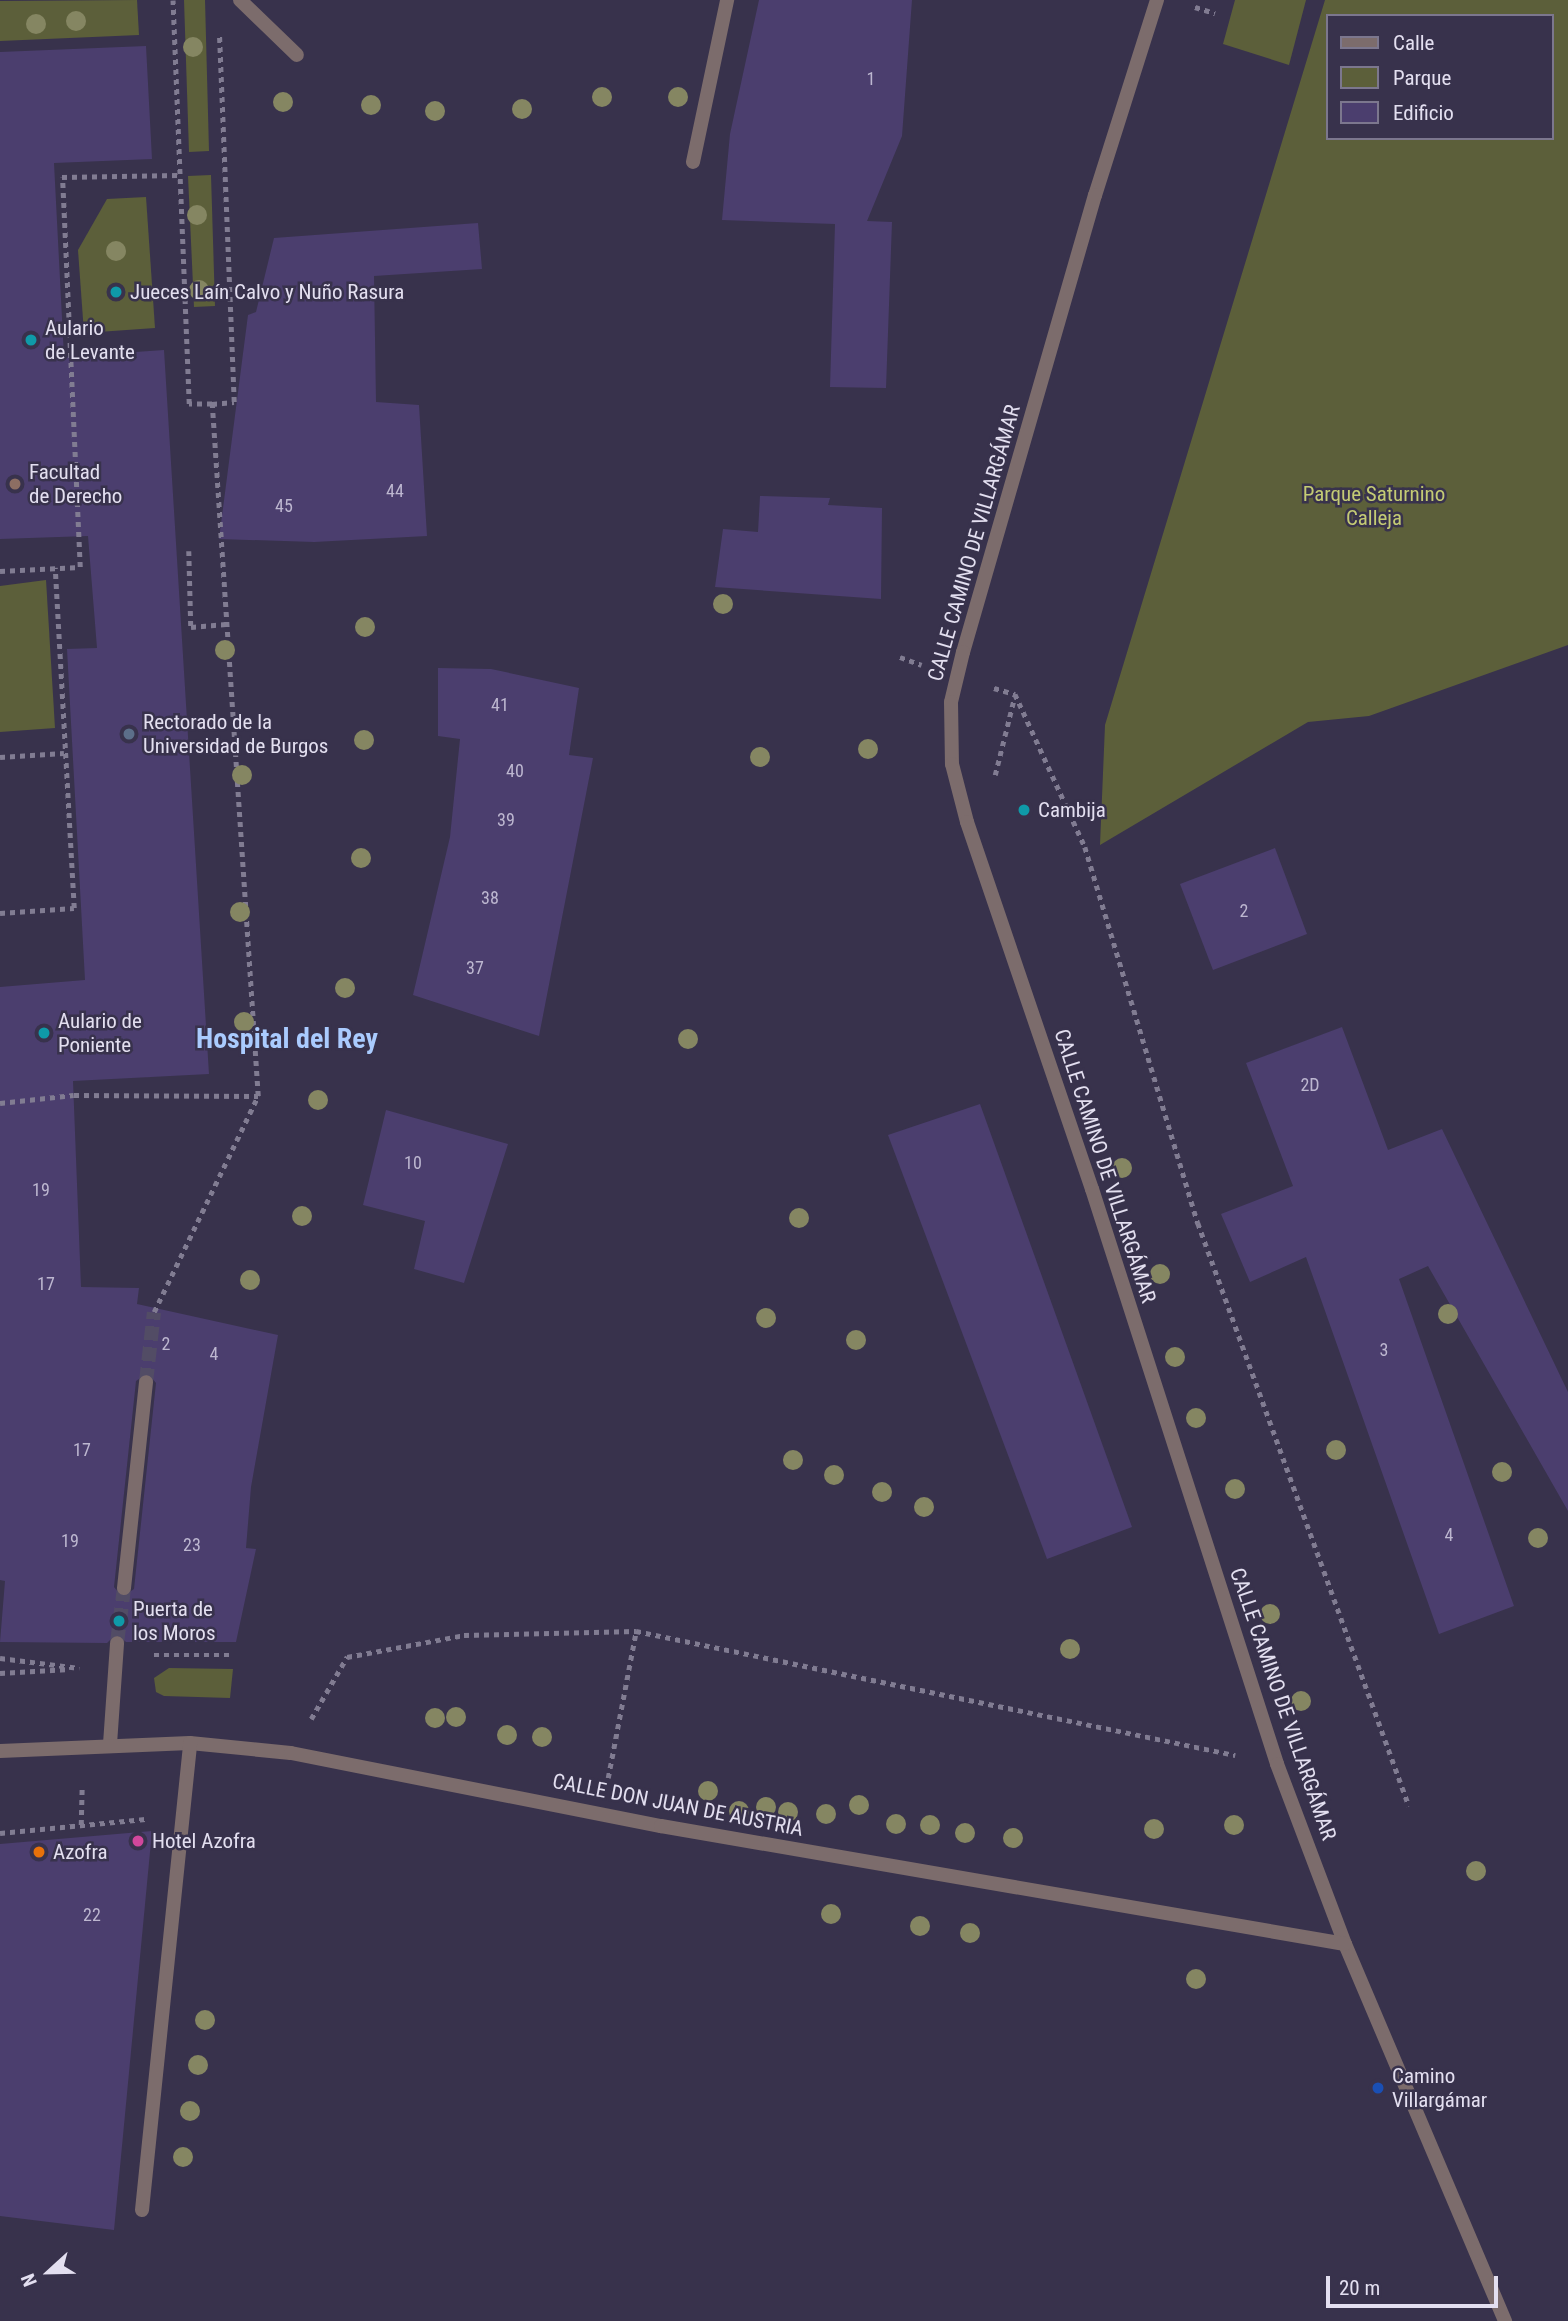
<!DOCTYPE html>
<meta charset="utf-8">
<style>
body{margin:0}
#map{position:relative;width:1568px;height:2321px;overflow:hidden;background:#38324c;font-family:"Roboto Condensed",sans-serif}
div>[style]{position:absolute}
.green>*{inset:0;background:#5c5f3a}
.building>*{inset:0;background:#4b3e6e}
.street-tunnel>*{height:14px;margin-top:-7px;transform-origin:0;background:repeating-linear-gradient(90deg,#524c65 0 14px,transparent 0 21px)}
.path>*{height:4.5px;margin-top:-2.25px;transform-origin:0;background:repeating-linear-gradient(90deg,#817c92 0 5px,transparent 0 10px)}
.lane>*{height:14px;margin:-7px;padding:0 7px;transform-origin:7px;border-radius:7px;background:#7c6c6c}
.street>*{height:14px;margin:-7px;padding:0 7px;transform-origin:7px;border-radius:7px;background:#7c6c6c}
.trees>*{width:20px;height:20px;margin:-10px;border-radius:50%;background:#858662}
.dots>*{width:19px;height:19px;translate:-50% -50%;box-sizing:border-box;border:4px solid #38324c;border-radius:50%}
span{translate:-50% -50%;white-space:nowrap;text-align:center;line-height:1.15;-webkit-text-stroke:5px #38324c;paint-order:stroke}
.number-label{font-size:18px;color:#bdb7d0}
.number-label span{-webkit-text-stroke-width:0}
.poi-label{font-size:21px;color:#e3dff0}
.left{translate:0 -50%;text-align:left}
.park-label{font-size:21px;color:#c4cb74}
.street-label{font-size:21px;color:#e3dff0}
.district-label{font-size:28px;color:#aacbfe;font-weight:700}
.legend{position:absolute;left:1326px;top:14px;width:228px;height:126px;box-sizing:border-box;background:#38324c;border:2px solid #7c778e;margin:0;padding:9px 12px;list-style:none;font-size:21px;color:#e3dff0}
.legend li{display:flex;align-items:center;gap:14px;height:35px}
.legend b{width:35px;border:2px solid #7c778e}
.north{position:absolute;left:14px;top:2237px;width:70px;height:70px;-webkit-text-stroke:5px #38324c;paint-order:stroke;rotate:248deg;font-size:19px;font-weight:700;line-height:28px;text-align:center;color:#e3dff0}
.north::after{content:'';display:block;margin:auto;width:24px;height:32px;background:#e3dff0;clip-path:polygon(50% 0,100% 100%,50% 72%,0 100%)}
.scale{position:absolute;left:1326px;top:2276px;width:172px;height:32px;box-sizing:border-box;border:4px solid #e3dff0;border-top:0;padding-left:9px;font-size:21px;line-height:24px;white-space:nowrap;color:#e3dff0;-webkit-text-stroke:5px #38324c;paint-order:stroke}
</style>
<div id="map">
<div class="green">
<div style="clip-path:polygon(137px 0,139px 35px,0 41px,0 1px)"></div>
<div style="clip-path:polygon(184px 0,205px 0,209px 151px,189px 152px)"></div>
<div style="clip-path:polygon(1235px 0,1306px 0,1289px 65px,1223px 44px)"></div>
<div style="clip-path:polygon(evenodd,1325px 0,1568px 0,1568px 645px,1369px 716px,1308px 722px,1100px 845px,1105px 725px,1325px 0,1328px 16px,1552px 16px,1552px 138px,1328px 138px,1328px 16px)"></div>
<div style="clip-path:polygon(211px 175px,215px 306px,194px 307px,188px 176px)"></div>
<div style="clip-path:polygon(146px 197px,155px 328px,84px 333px,78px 250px,107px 199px)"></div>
<div style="clip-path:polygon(46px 580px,55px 728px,0 732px,0 586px)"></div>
<div style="clip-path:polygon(169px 1668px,233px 1669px,230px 1698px,164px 1696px,156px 1692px,154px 1678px)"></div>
</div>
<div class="building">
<div style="clip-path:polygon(759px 0,912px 0,902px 136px,867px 221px,892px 222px,886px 388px,830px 387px,835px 224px,722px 220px,730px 134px)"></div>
<div style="clip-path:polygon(evenodd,146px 46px,152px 159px,54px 163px,64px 357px,164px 350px,209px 1074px,73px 1081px,81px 1287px,139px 1288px,137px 1304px,278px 1335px,251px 1487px,246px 1548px,256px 1549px,236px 1642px,126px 1642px,117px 1633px,107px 1643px,0 1642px,5px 1581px,0 1580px,0 987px,85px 980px,67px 649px,97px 648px,88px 536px,0 539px,0 52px,146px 46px,148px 1373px,156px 1383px,134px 1589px,122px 1597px,114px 1587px,136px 1381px,148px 1373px)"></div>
<div style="clip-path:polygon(478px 223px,482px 269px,374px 276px,376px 402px,419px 405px,427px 536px,314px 542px,219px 539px,248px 315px,256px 312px,274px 238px)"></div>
<div style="clip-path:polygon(760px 496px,830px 498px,828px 505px,882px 508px,881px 599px,715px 587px,723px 529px,758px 532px)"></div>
<div style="clip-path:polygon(438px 668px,491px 669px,579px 688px,569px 755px,593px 758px,539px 1036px,413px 995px,450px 837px,460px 739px,438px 736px)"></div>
<div style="clip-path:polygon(1275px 848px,1307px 934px,1213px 970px,1180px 884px)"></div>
<div style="clip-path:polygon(1342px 1027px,1388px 1150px,1442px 1129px,1568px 1392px,1568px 1511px,1428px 1266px,1399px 1279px,1514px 1606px,1439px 1634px,1306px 1257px,1250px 1282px,1221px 1214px,1293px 1186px,1246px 1063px)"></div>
<div style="clip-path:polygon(980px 1104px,1132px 1527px,1047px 1559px,888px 1135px)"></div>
<div style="clip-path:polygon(386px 1110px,508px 1144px,464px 1283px,414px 1269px,425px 1221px,363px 1205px)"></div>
<div style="clip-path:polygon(152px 1831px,114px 2230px,0 2216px,0 1844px)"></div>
</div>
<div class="street-tunnel">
<div style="left:146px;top:1382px;width:70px;rotate:-83.5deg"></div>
<div style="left:117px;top:1643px;width:55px;rotate:-82.7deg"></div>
</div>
<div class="path">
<div style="left:1195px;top:7px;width:21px;rotate:17deg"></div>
<div style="left:212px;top:404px;width:22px;rotate:-5deg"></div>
<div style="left:234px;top:402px;width:369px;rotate:-92.3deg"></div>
<div style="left:189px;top:551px;width:76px;rotate:88.5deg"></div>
<div style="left:191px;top:627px;width:35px;rotate:-5deg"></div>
<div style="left:0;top:571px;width:80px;rotate:-2.9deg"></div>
<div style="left:80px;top:567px;width:390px;rotate:-92.6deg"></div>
<div style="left:62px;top:177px;width:116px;rotate:-1deg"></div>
<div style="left:900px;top:657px;width:23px;rotate:20deg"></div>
<div style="left:994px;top:688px;width:22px;rotate:16deg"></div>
<div style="left:1015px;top:694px;width:168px;rotate:65.4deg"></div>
<div style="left:1085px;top:847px;width:393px;rotate:73.3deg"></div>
<div style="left:1198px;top:1223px;width:620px;rotate:70.1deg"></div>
<div style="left:0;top:757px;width:64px;rotate:-3.6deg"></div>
<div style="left:995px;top:775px;width:82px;rotate:-76deg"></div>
<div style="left:0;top:913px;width:74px;rotate:-3.9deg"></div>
<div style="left:74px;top:908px;width:341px;rotate:-93.2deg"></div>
<div style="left:0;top:1103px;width:74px;rotate:-6.2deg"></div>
<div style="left:74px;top:1095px;width:184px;rotate:0.3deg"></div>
<div style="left:154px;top:1312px;width:240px;rotate:-64.3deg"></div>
<div style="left:258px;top:1096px;width:694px;rotate:-93.8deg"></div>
<div style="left:212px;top:404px;width:23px;rotate:180deg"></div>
<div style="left:189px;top:404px;width:404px;rotate:-92.3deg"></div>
<div style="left:154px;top:1655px;width:80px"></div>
<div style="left:0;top:1658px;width:80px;rotate:7.2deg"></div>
<div style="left:0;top:1673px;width:70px;rotate:-3.3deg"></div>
<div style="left:311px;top:1719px;width:72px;rotate:-59.9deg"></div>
<div style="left:347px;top:1657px;width:119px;rotate:-10.6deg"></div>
<div style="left:464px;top:1635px;width:172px;rotate:-1.3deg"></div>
<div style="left:636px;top:1631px;width:612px;rotate:11.7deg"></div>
<div style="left:608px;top:1778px;width:150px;rotate:-79.2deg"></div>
<div style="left:81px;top:1825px;width:40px;rotate:-88.6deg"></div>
<div style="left:0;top:1833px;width:146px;rotate:-5.5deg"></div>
</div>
<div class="lane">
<div style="left:693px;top:162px;width:166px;rotate:-78.1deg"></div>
</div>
<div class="street">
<div style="left:240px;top:0;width:79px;rotate:44deg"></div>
<div style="left:1157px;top:0;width:205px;rotate:107.6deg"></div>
<div style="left:1095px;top:195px;width:476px;rotate:106.1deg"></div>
<div style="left:963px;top:652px;width:51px;rotate:103.5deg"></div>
<div style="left:951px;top:702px;width:62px;rotate:89.1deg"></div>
<div style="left:952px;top:764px;width:60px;rotate:75.5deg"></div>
<div style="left:967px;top:822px;width:388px;rotate:71.2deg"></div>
<div style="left:1092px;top:1189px;width:604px;rotate:72.16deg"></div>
<div style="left:1277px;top:1764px;width:192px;rotate:69.3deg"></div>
<div style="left:1345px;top:1944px;width:410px;rotate:67deg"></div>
<div style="left:124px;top:1588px;width:207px;rotate:-83.9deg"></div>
<div style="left:110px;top:1744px;width:101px;rotate:-86deg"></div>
<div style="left:0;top:1751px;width:190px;rotate:-2.4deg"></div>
<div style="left:190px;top:1743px;width:101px;rotate:5.7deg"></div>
<div style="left:291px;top:1753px;width:377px;rotate:11.2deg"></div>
<div style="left:661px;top:1826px;width:694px;rotate:9.79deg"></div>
<div style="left:142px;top:2210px;width:469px;rotate:-84.1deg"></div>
</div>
<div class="trees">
<div style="left:76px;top:21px"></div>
<div style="left:36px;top:24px"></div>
<div style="left:193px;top:47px"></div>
<div style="left:602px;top:97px"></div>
<div style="left:678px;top:97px"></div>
<div style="left:283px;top:102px"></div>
<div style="left:371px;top:105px"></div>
<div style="left:522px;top:109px"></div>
<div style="left:435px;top:111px"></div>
<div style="left:197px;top:215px"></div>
<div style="left:116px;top:251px"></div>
<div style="left:199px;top:290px"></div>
<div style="left:723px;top:604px"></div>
<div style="left:365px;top:627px"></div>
<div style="left:225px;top:650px"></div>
<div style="left:364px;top:740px"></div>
<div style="left:868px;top:749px"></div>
<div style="left:760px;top:757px"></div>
<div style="left:242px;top:775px"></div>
<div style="left:361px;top:858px"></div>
<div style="left:240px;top:912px"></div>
<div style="left:345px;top:988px"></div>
<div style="left:244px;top:1022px"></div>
<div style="left:688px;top:1039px"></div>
<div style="left:318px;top:1100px"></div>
<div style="left:1122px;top:1168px"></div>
<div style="left:302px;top:1216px"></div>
<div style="left:799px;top:1218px"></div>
<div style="left:1160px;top:1274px"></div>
<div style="left:250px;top:1280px"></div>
<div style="left:1448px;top:1314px"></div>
<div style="left:766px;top:1318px"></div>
<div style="left:856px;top:1340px"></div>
<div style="left:1175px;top:1357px"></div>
<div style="left:1196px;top:1418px"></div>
<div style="left:1336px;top:1450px"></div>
<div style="left:793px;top:1460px"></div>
<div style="left:1502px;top:1472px"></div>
<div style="left:834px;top:1475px"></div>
<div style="left:1235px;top:1489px"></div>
<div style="left:882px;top:1492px"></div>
<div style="left:924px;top:1507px"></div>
<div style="left:1538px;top:1538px"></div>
<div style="left:1270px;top:1614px"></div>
<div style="left:1070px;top:1649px"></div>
<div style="left:1301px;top:1701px"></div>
<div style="left:456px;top:1717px"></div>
<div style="left:435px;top:1718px"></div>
<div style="left:507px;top:1735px"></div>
<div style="left:542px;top:1737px"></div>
<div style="left:708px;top:1791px"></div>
<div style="left:859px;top:1805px"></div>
<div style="left:766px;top:1807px"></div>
<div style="left:739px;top:1811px"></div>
<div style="left:788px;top:1812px"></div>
<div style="left:826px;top:1814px"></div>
<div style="left:896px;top:1824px"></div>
<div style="left:930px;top:1825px"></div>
<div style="left:1234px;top:1825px"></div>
<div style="left:1154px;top:1829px"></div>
<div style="left:965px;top:1833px"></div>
<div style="left:1013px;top:1838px"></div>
<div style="left:1476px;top:1871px"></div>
<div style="left:831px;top:1914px"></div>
<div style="left:920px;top:1926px"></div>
<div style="left:970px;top:1933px"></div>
<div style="left:1196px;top:1979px"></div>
<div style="left:205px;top:2020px"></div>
<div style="left:198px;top:2065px"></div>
<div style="left:190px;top:2111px"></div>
<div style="left:183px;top:2157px"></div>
</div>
<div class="dots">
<div style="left:116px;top:292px;background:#0f9aa8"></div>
<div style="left:31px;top:340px;background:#0f9aa8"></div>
<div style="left:15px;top:484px;background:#8d6e63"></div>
<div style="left:129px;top:734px;background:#5c6f8a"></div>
<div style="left:1024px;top:810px;background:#0f9aa8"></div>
<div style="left:44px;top:1033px;background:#0f9aa8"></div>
<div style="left:119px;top:1621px;background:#0f9aa8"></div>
<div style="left:138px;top:1841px;background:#d1479c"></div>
<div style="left:39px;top:1852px;background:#e8710a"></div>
<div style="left:1378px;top:2088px;background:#1a4fb4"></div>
</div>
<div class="number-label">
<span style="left:871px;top:79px">1</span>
<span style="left:395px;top:491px">44</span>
<span style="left:284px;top:506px">45</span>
<span style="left:500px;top:705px">41</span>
<span style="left:515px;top:771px">40</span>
<span style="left:506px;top:820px">39</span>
<span style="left:490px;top:898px">38</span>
<span style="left:1244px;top:911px">2</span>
<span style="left:475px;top:968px">37</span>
<span style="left:1310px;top:1085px">2D</span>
<span style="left:413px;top:1163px">10</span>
<span style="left:41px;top:1190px">19</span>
<span style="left:46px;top:1284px">17</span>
<span style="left:166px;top:1344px">2</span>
<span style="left:1384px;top:1350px">3</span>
<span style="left:214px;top:1354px">4</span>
<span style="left:82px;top:1450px">17</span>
<span style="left:1449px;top:1535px">4</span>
<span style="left:70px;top:1541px">19</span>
<span style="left:192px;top:1545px">23</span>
<span style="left:92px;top:1915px">22</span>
</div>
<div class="poi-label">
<span class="left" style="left:130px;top:292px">Jueces Laín Calvo y Nuño Rasura</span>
<span class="left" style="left:45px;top:340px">Aulario<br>de Levante</span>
<span class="left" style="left:29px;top:484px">Facultad<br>de Derecho</span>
<span class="left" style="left:143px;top:734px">Rectorado de la<br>Universidad de Burgos</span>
<span class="left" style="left:1038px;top:810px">Cambija</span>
<span class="left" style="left:58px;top:1033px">Aulario de<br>Poniente</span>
<span class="left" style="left:133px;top:1621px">Puerta de<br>los Moros</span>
<span class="left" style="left:152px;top:1841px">Hotel Azofra</span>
<span class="left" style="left:53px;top:1852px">Azofra</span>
<span class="left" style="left:1392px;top:2088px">Camino<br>Villargámar</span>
</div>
<div class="park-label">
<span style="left:1374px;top:506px">Parque Saturnino<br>Calleja</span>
</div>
<div class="street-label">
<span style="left:974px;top:543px;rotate:-74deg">CALLE CAMINO DE VILLARGÁMAR</span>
<span style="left:1105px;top:1166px;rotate:72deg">CALLE CAMINO DE VILLARGÁMAR</span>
<span style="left:1283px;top:1704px;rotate:71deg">CALLE CAMINO DE VILLARGÁMAR</span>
<span style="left:678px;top:1805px;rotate:11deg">CALLE DON JUAN DE AUSTRIA</span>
</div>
<div class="district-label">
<span style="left:287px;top:1039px">Hospital del Rey</span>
</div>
<ul class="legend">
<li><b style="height:9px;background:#7c6c6c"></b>Calle</li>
<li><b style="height:19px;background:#5c5f3a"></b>Parque</li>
<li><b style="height:19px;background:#4b3e6e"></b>Edificio</li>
</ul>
<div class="north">N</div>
<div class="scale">20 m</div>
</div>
